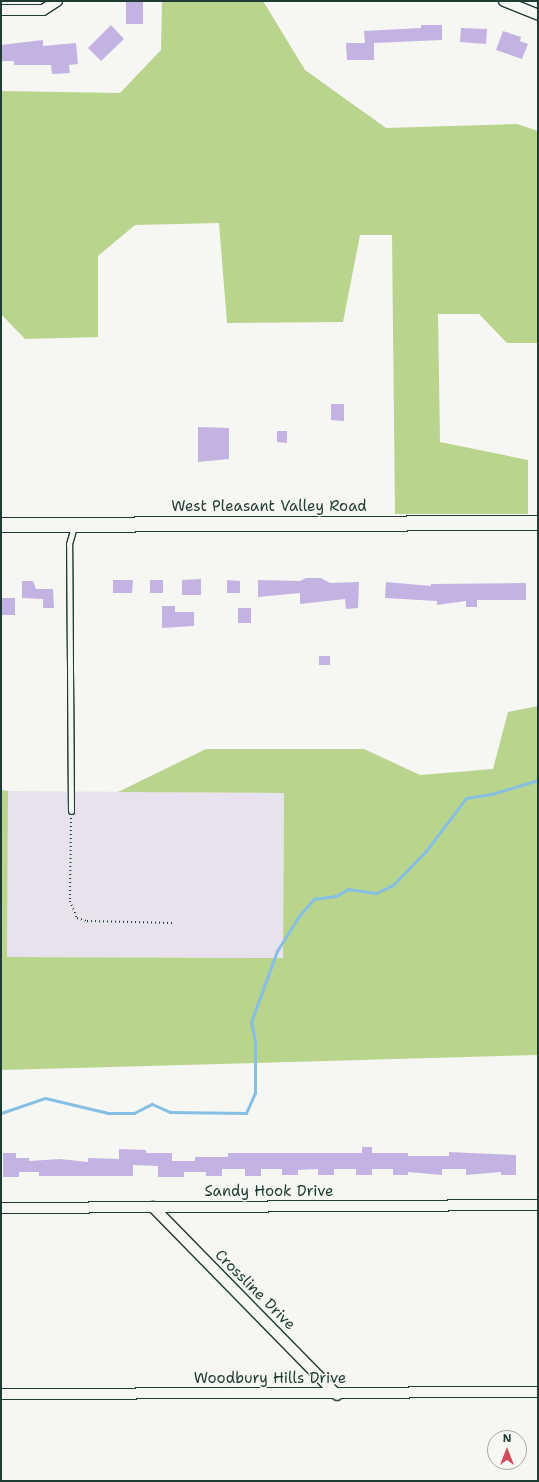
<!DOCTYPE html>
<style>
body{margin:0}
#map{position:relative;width:539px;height:1482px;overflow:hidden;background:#f6f6f2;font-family:"Shantell Sans",sans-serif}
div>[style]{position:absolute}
.built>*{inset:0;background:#e7e2ee}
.green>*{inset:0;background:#b9d48c}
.stream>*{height:3px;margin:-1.5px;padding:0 1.5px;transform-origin:1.5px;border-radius:1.5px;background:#85c0e4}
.building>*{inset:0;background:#c3b3e3}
.path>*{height:2px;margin-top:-1px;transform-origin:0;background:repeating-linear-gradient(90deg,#1f3d34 0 1px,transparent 0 4px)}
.roads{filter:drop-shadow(1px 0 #1f3d34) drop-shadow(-1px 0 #1f3d34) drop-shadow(0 1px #1f3d34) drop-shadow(0 -1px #1f3d34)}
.service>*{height:5px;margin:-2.5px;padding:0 2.5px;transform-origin:2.5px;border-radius:2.5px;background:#f6f6f2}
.minor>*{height:10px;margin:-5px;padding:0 5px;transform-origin:5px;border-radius:5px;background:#f6f6f2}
.secondary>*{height:14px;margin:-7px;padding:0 7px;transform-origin:7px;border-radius:7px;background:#f6f6f2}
span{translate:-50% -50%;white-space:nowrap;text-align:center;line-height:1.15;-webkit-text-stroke:3px #f6f6f2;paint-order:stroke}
.street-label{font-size:15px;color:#1f3d34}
.frame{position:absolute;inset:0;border:2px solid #1f3d34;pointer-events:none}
.north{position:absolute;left:487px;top:1430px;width:40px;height:40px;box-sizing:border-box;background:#f6f6f2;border:1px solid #a0aca6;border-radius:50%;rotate:0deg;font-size:11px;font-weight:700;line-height:16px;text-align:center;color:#1f3d34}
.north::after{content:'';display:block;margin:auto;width:14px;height:18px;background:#d1495b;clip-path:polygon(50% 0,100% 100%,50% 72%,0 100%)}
</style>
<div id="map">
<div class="built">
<div style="clip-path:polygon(8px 791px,284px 793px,283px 958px,7px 957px)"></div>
</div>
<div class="green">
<div style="clip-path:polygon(162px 1px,263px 1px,305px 70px,386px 128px,517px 124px,538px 131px,538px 343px,507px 343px,479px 314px,438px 314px,440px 442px,528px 460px,528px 514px,395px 514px,392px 235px,360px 235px,343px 322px,227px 323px,219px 223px,135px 225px,98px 256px,98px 337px,25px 339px,1px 314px,1px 91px,120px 93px,161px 50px)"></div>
<div style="clip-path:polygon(538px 706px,538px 1055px,1px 1070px,1px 790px,8px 791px,7px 957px,283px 958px,284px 793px,118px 792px,206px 749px,364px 749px,420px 775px,493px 769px,508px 712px)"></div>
</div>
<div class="stream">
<div style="left:1px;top:1113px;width:46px;rotate:-18.8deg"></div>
<div style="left:45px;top:1098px;width:65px;rotate:13.4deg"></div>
<div style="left:108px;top:1113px;width:26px"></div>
<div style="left:134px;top:1113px;width:20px;rotate:-27deg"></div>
<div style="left:152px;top:1104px;width:20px;rotate:24deg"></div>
<div style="left:170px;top:1112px;width:76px;rotate:0.8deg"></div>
<div style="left:246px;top:1113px;width:22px;rotate:-66deg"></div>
<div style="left:255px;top:1093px;width:52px;rotate:-90deg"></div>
<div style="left:255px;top:1041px;width:19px;rotate:-102deg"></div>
<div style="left:251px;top:1022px;width:76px;rotate:-69.9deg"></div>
<div style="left:277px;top:951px;width:41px;rotate:-57.8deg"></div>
<div style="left:299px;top:916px;width:23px;rotate:-49deg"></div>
<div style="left:314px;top:899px;width:22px;rotate:-8deg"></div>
<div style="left:336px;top:896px;width:14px;rotate:-30deg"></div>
<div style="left:348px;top:889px;width:28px;rotate:8deg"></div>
<div style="left:376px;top:893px;width:19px;rotate:-25deg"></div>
<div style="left:393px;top:885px;width:47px;rotate:-45.9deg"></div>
<div style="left:426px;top:851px;width:66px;rotate:-53deg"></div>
<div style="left:466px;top:798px;width:26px;rotate:-9deg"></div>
<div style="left:492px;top:794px;width:48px;rotate:-16.9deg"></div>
</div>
<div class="building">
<div style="clip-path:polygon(126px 1px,143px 1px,143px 24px,126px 24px)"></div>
<div style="clip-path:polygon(111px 25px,124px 39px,101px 61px,88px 48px)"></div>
<div style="clip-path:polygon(421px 25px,442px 25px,442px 40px,374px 43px,374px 60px,347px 60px,346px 43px,365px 43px,364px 31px,421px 28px)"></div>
<div style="clip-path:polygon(461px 28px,487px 29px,486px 44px,460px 42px)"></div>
<div style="clip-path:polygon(503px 31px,521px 37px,520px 41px,528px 44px,522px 59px,496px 50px)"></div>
<div style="clip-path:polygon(43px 40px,43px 46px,76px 43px,78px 64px,69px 65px,70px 73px,52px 74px,51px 65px,14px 65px,14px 61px,1px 61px,1px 45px)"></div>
<div style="clip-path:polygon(331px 404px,344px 404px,344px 421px,331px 420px)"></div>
<div style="clip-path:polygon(198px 427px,229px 428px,229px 459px,198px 462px)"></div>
<div style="clip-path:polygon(277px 431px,287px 431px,287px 443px,277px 442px)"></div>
<div style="clip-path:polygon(306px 578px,321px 578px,330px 583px,359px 582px,358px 608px,346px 609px,345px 599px,300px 604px,300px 593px,258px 597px,258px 580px,300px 581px)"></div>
<div style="clip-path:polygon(201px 579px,201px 595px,182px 595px,182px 580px)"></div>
<div style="clip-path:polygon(113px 580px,133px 580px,132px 593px,113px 593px)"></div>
<div style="clip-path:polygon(150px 580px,163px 580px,163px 593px,150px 593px)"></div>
<div style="clip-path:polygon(227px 580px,240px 581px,240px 593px,227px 593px)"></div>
<div style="clip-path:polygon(22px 581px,33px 581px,36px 589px,53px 589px,54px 608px,43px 608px,43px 599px,22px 598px)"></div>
<div style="clip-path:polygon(386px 582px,431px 586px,431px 584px,526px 583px,526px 600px,477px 600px,477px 607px,466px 607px,466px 601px,437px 605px,437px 601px,385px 598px)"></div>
<div style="clip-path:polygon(1px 598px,15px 598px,15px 615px,1px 615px)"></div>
<div style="clip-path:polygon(162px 606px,175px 606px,175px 612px,194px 612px,194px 626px,162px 628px)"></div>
<div style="clip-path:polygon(238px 608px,251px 608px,251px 623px,238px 623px)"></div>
<div style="clip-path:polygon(319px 656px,330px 656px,330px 665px,319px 665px)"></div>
<div style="clip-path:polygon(362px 1147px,372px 1147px,372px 1153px,408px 1153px,408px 1156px,449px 1156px,449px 1152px,516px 1155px,516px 1175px,501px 1175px,501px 1172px,466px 1175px,466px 1169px,442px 1169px,442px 1175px,408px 1172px,408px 1175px,393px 1175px,393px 1169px,372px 1169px,372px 1175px,356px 1175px,356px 1169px,334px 1169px,334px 1175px,318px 1175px,318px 1169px,298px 1170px,298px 1175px,282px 1175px,282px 1169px,261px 1169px,261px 1176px,245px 1176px,245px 1169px,222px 1169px,222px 1176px,206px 1176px,206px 1172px,184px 1172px,184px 1177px,158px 1177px,158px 1166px,133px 1165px,133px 1176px,39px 1176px,39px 1172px,19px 1172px,19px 1177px,3px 1177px,3px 1153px,16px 1153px,16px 1158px,29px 1158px,29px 1161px,60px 1159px,88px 1162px,88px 1158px,119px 1159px,119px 1149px,146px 1150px,146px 1153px,172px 1153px,172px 1161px,195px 1161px,195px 1157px,228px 1157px,228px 1153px,362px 1153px)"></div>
</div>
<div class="path">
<div style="left:71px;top:818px;width:83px;rotate:90.7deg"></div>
<div style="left:70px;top:901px;width:18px;rotate:68deg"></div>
<div style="left:77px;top:918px;width:10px;rotate:17deg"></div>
<div style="left:87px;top:921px;width:88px;rotate:1.3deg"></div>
</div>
<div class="roads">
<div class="service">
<div style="left:71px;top:811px;width:267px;rotate:-90.4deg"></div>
<div style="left:69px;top:544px;width:19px;rotate:-74deg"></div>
</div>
<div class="minor">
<div style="left:504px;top:1px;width:37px;rotate:22deg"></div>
<div style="left:1px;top:10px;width:42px"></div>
<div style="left:43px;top:10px;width:17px;rotate:-33deg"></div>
<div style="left:153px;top:1207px;width:263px;rotate:45.6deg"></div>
<div style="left:1px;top:1208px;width:537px;rotate:-0.32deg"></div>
<div style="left:1px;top:1394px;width:537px;rotate:-0.21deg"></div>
</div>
<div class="secondary">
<div style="left:1px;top:525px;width:537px;rotate:-0.21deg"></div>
</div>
</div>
<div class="street-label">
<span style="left:269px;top:507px">West Pleasant Valley Road</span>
<span style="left:269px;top:1192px">Sandy Hook Drive</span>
<span style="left:255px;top:1290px;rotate:45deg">Crossline Drive</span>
<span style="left:270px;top:1379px">Woodbury Hills Drive</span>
</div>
<div class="frame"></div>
<div class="north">N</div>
</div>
